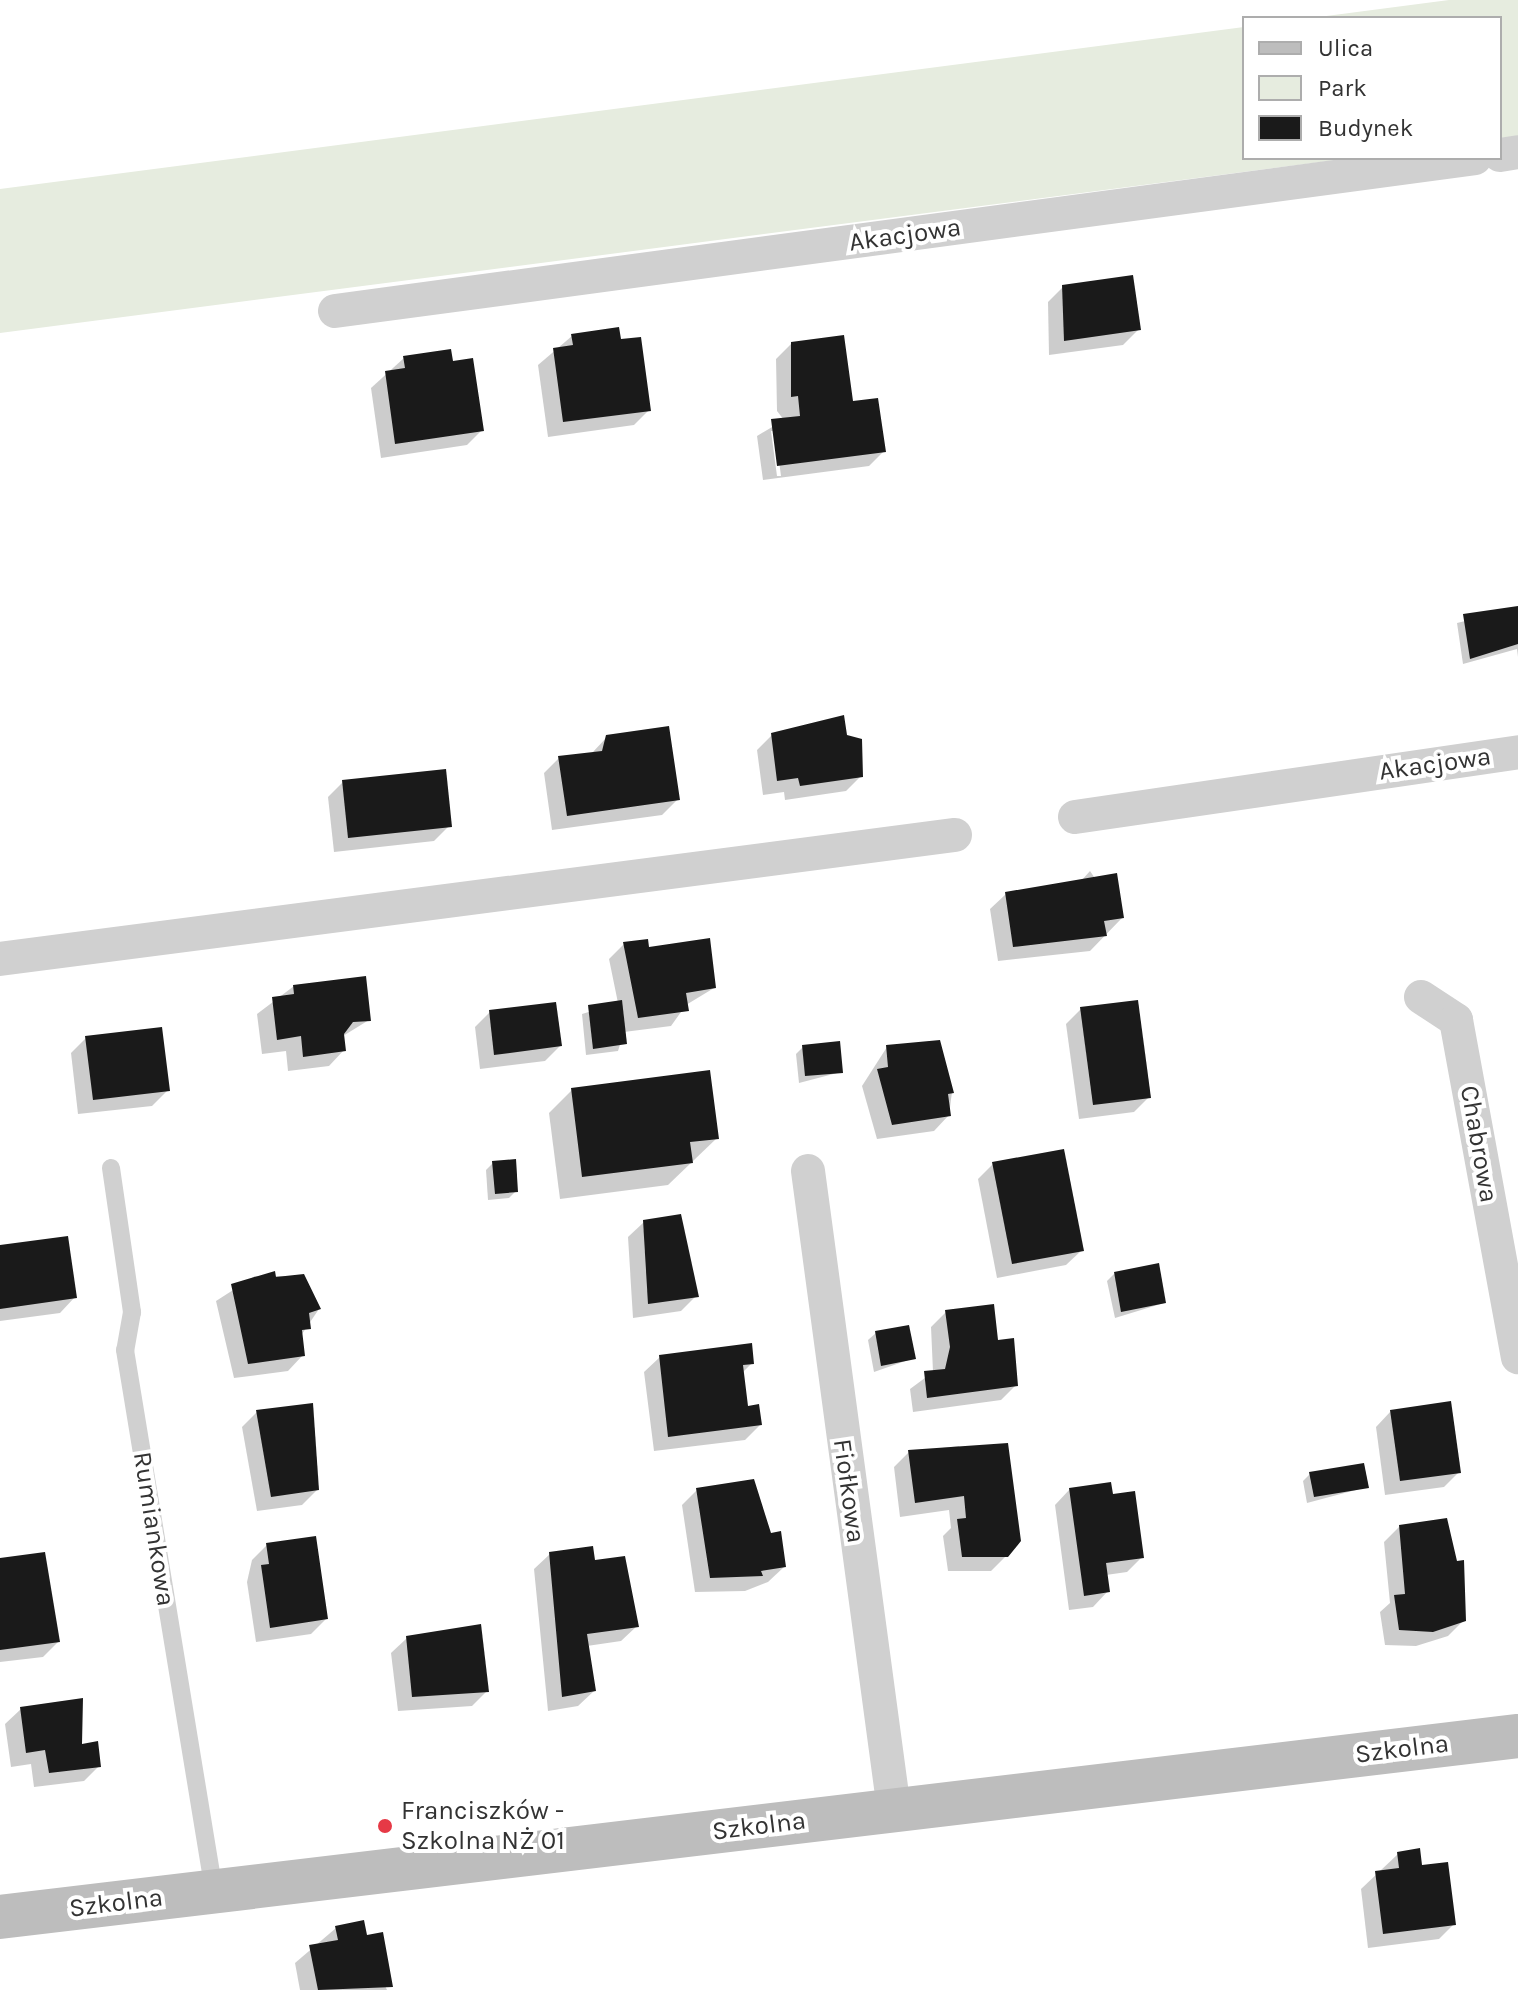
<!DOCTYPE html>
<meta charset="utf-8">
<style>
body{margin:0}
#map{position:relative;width:1518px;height:1990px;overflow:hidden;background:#fff;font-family:Karla,sans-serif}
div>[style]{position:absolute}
.green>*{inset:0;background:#e6ecdf}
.shadow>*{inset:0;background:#0003}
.building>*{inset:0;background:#1a1a1a}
.lane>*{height:18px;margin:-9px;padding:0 9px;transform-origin:9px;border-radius:9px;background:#d0d0d0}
.street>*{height:34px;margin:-17px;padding:0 17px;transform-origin:17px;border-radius:17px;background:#d0d0d0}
.secondary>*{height:44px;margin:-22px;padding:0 22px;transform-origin:22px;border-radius:22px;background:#bdbdbd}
.dots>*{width:22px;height:22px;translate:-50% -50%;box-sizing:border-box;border:4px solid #fff;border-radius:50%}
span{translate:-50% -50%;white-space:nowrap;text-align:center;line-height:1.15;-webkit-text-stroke:8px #fff;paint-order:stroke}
.street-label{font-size:26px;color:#333}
.poi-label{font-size:26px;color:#333}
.left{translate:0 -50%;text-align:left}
.legend{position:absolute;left:1242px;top:16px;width:260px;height:144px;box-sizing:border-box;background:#fff;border:2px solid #adadad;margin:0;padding:10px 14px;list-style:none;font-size:24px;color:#333}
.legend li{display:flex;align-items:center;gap:16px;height:40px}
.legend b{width:40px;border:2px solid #adadad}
</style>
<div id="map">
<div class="green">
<div style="clip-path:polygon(1449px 0,1518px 0,1518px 136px,1500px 139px,1500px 18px,1311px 18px)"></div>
<div style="clip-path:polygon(1244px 27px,1244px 158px,1352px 158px,0 333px,0 189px)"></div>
</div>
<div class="shadow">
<div style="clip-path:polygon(1063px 287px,1139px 329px,1123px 345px,1049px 355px,1048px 302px)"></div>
<div style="clip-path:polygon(572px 336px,619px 342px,649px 410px,634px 425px,548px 437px,538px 365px)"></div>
<div style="clip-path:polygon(evenodd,791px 344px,851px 404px,884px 451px,869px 466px,763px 480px,757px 436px,784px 420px,777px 411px,776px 359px,791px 344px,771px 431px,775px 431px,781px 476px,777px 476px,771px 431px)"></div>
<div style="clip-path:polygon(404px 358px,452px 363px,482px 430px,467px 445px,381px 458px,371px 388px)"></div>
<div style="clip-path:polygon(1518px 608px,1518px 657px,1517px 649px,1463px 664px,1457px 623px)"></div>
<div style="clip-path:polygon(772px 735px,845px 737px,861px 776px,846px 791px,785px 800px,784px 792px,763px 795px,757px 750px)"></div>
<div style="clip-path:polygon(607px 737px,677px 800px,662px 815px,552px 830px,544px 773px,559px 758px,591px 754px)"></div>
<div style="clip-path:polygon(343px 782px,449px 826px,434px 841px,334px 852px,328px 797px)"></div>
<div style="clip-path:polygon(1090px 871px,1122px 918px,1090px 951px,998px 961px,990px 909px,1006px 894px,1081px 881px)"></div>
<div style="clip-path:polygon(624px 944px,714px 988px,686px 1005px,671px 1026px,624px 1032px,618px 1051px,586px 1055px,582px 1014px,618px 1003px,609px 959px)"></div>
<div style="clip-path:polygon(294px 986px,369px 1020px,343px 1036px,344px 1050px,329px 1066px,288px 1071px,286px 1051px,262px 1054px,257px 1014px)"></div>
<div style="clip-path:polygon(1081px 1009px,1149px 1097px,1134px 1112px,1079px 1119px,1066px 1024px)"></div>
<div style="clip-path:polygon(490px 1012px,560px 1046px,545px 1061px,480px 1069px,475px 1027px)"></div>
<div style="clip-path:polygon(86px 1038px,168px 1090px,152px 1106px,78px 1114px,71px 1053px)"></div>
<div style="clip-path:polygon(803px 1047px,841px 1072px,799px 1083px,796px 1054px)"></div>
<div style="clip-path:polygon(887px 1047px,952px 1092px,949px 1115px,934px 1131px,877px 1139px,862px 1086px)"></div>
<div style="clip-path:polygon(572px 1090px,717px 1138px,668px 1185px,560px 1199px,549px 1113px)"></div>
<div style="clip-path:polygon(493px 1163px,516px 1191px,509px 1198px,488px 1200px,486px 1170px)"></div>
<div style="clip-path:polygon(993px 1164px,1082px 1250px,1066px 1265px,997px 1278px,978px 1179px)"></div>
<div style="clip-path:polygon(644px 1222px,696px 1296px,681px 1311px,633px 1318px,628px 1237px)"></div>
<div style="clip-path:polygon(0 1247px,75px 1297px,60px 1313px,0 1321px)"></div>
<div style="clip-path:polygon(1114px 1274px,1164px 1303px,1115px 1318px,1107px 1281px)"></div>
<div style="clip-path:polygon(255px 1276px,302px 1276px,319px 1309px,300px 1337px,303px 1355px,288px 1371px,234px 1378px,216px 1301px)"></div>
<div style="clip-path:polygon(946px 1312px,996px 1342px,1016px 1385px,1001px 1400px,913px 1412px,910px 1389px,933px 1372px,931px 1327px)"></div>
<div style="clip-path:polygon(876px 1333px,914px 1358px,874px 1372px,868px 1340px)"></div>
<div style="clip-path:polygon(660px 1357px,752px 1363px,742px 1373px,746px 1408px,760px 1425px,745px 1440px,654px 1451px,644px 1372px)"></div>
<div style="clip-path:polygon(1391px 1411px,1459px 1472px,1444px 1487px,1385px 1495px,1376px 1427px)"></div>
<div style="clip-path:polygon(257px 1412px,317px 1490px,302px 1505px,257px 1511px,242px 1427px)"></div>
<div style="clip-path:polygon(959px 1446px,1006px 1556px,991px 1571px,948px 1571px,943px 1536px,951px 1528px,949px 1510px,900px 1517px,894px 1467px,909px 1452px)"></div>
<div style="clip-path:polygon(1310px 1474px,1367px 1487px,1307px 1503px,1303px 1481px)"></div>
<div style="clip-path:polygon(1070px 1489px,1111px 1496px,1142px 1557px,1127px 1572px,1106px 1575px,1108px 1591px,1093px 1607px,1069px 1610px,1055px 1505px)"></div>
<div style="clip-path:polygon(697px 1490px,784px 1567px,768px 1582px,745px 1591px,695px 1592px,682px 1505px)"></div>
<div style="clip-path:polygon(1399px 1527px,1464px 1620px,1448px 1636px,1416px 1646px,1385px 1645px,1380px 1612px,1390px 1603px,1384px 1542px)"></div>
<div style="clip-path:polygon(267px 1545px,326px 1619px,311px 1634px,256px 1642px,247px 1582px,252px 1560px)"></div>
<div style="clip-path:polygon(550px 1554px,594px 1562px,637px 1626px,621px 1641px,587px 1646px,594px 1691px,578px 1706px,548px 1711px,534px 1569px)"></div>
<div style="clip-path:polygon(0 1560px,58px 1642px,43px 1657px,0 1662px)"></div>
<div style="clip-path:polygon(407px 1638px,487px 1691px,472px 1706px,398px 1711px,391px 1653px)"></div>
<div style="clip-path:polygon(21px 1709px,80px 1746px,99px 1766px,84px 1781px,34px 1787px,31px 1764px,11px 1767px,5px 1724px)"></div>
<div style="clip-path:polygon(1398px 1854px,1420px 1867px,1454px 1924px,1439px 1939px,1368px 1948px,1361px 1889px)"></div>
<div style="clip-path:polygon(336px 1928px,365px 1938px,387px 1990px,300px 1990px,295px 1963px)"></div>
</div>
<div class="building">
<div style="clip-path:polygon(1133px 275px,1141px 330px,1064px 341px,1062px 285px)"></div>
<div style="clip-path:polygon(619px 327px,621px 339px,641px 337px,651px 411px,563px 422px,553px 348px,573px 345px,571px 334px)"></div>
<div style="clip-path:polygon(844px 335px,853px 401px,878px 398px,886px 452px,777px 466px,771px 419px,800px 416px,798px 396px,791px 397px,791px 342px)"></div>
<div style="clip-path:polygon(451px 349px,453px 361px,473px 358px,484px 431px,395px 444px,385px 371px,405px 368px,403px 356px)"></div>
<div style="clip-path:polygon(1518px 606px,1518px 644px,1470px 659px,1463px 614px)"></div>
<div style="clip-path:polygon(844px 715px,847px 735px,862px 739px,863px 777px,800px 786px,798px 778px,777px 781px,771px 733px)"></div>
<div style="clip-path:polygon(669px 726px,680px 800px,567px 816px,558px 756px,602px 751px,606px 735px)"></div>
<div style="clip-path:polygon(446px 769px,452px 827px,348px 838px,342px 780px)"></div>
<div style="clip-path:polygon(1117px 873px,1124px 918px,1104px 921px,1107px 936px,1013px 947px,1005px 892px)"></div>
<div style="clip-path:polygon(710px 938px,716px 988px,686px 993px,689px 1011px,638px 1018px,623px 942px,648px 939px,649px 947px)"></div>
<div style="clip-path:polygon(366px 976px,371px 1021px,353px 1022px,344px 1034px,346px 1051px,303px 1057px,301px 1036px,277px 1040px,272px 997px,294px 994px,293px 985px)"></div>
<div style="clip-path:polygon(622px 1000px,627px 1044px,593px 1049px,588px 1005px)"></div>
<div style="clip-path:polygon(1138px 1000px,1151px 1098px,1093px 1105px,1080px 1007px)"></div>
<div style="clip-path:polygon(556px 1002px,562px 1046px,494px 1055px,489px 1010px)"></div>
<div style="clip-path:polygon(162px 1027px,170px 1091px,93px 1100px,85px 1036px)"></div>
<div style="clip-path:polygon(940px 1040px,954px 1093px,948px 1094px,951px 1116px,892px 1125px,877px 1069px,888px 1067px,886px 1045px)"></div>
<div style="clip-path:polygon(840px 1041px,843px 1073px,805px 1076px,802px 1045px)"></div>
<div style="clip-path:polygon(710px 1070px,719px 1139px,690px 1142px,693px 1163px,582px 1177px,571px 1088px)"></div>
<div style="clip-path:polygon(1064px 1149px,1084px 1251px,1012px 1264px,992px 1162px)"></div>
<div style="clip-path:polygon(516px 1159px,518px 1192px,495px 1194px,492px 1161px)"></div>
<div style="clip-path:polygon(681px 1214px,699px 1297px,648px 1304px,643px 1220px)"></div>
<div style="clip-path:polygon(68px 1236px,77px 1298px,0 1309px,0 1245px)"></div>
<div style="clip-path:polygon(1159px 1263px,1166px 1303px,1121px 1312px,1114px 1272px)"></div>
<div style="clip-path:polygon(275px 1271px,276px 1277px,304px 1274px,321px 1309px,309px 1313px,311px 1329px,302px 1330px,305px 1356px,248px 1364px,231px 1284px)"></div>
<div style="clip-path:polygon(994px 1304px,998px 1340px,1014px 1338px,1018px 1386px,927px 1398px,924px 1371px,945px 1369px,950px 1347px,945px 1310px)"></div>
<div style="clip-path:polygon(909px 1325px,916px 1359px,881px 1366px,875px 1331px)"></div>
<div style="clip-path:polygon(752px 1343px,754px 1364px,743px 1365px,748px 1406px,759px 1404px,762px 1425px,668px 1437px,659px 1355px)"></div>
<div style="clip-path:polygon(1451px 1401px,1461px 1473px,1400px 1481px,1390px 1410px)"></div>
<div style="clip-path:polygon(313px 1403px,319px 1490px,271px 1497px,256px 1410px)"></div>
<div style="clip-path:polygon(1008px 1443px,1021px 1541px,1008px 1557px,962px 1557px,957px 1519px,966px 1518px,964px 1496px,915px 1503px,908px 1450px)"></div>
<div style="clip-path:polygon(1364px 1463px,1369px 1488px,1314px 1497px,1309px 1472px)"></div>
<div style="clip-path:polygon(754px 1479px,771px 1533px,781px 1531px,786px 1567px,761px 1571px,763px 1576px,710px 1578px,696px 1488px)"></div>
<div style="clip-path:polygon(1111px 1482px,1113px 1494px,1135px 1491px,1144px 1558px,1106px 1563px,1110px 1592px,1084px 1596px,1069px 1488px)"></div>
<div style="clip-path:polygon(1447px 1518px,1457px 1561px,1464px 1560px,1466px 1621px,1433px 1632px,1399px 1630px,1394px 1595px,1405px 1594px,1399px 1525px)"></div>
<div style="clip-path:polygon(316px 1536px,328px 1619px,270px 1628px,261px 1565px,269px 1564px,266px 1543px)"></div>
<div style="clip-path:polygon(593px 1546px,595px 1560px,625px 1556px,639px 1627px,587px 1634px,596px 1691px,562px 1697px,549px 1552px)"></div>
<div style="clip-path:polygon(45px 1552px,60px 1642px,0 1650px,0 1558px)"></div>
<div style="clip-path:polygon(481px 1624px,489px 1692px,412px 1697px,406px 1636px)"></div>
<div style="clip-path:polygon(83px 1698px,82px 1744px,98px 1741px,101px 1767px,49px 1773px,45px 1750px,26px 1753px,20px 1707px)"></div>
<div style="clip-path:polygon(1420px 1848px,1422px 1865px,1448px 1862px,1456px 1925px,1383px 1934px,1375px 1871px,1399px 1868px,1397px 1852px)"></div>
<div style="clip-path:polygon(364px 1920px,367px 1935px,383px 1932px,393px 1987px,318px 1990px,309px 1945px,338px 1940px,335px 1926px)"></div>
</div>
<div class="lane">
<div style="left:111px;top:1168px;width:146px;rotate:81.7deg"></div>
<div style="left:132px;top:1312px;width:39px;rotate:100deg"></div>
<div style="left:125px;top:1350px;width:548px;rotate:80.66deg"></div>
</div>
<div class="street">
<div style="left:1500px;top:155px;width:18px;rotate:-9deg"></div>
<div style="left:335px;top:311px;width:1150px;rotate:-7.64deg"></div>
<div style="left:1075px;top:817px;width:448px;rotate:-8.3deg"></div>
<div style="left:0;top:959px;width:963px;rotate:-7.4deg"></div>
<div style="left:1421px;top:997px;width:42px;rotate:33.3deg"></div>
<div style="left:1456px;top:1020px;width:343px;rotate:79.6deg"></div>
<div style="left:808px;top:1171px;width:645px;rotate:82.33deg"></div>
</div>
<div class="secondary">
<div style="left:0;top:1917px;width:1529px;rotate:-6.8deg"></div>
</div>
<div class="dots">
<div style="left:385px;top:1826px;background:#e63946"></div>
</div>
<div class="street-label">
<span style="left:905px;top:235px;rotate:-8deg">Akacjowa</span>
<span style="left:1435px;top:764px;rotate:-8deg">Akacjowa</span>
<span style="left:1479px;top:1144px;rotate:80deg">Chabrowa</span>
<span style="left:849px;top:1491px;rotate:82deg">Fiołkowa</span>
<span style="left:154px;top:1529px;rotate:81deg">Rumiankowa</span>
<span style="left:1402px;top:1749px;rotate:-7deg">Szkolna</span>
<span style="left:759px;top:1826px;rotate:-7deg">Szkolna</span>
<span style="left:116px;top:1903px;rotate:-7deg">Szkolna</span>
</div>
<div class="poi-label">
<span class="left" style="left:401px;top:1826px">Franciszków -<br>Szkolna NŻ 01</span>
</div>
<ul class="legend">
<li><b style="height:10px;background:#bdbdbd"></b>Ulica</li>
<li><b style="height:22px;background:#e6ecdf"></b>Park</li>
<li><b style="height:22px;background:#1a1a1a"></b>Budynek</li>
</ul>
</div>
